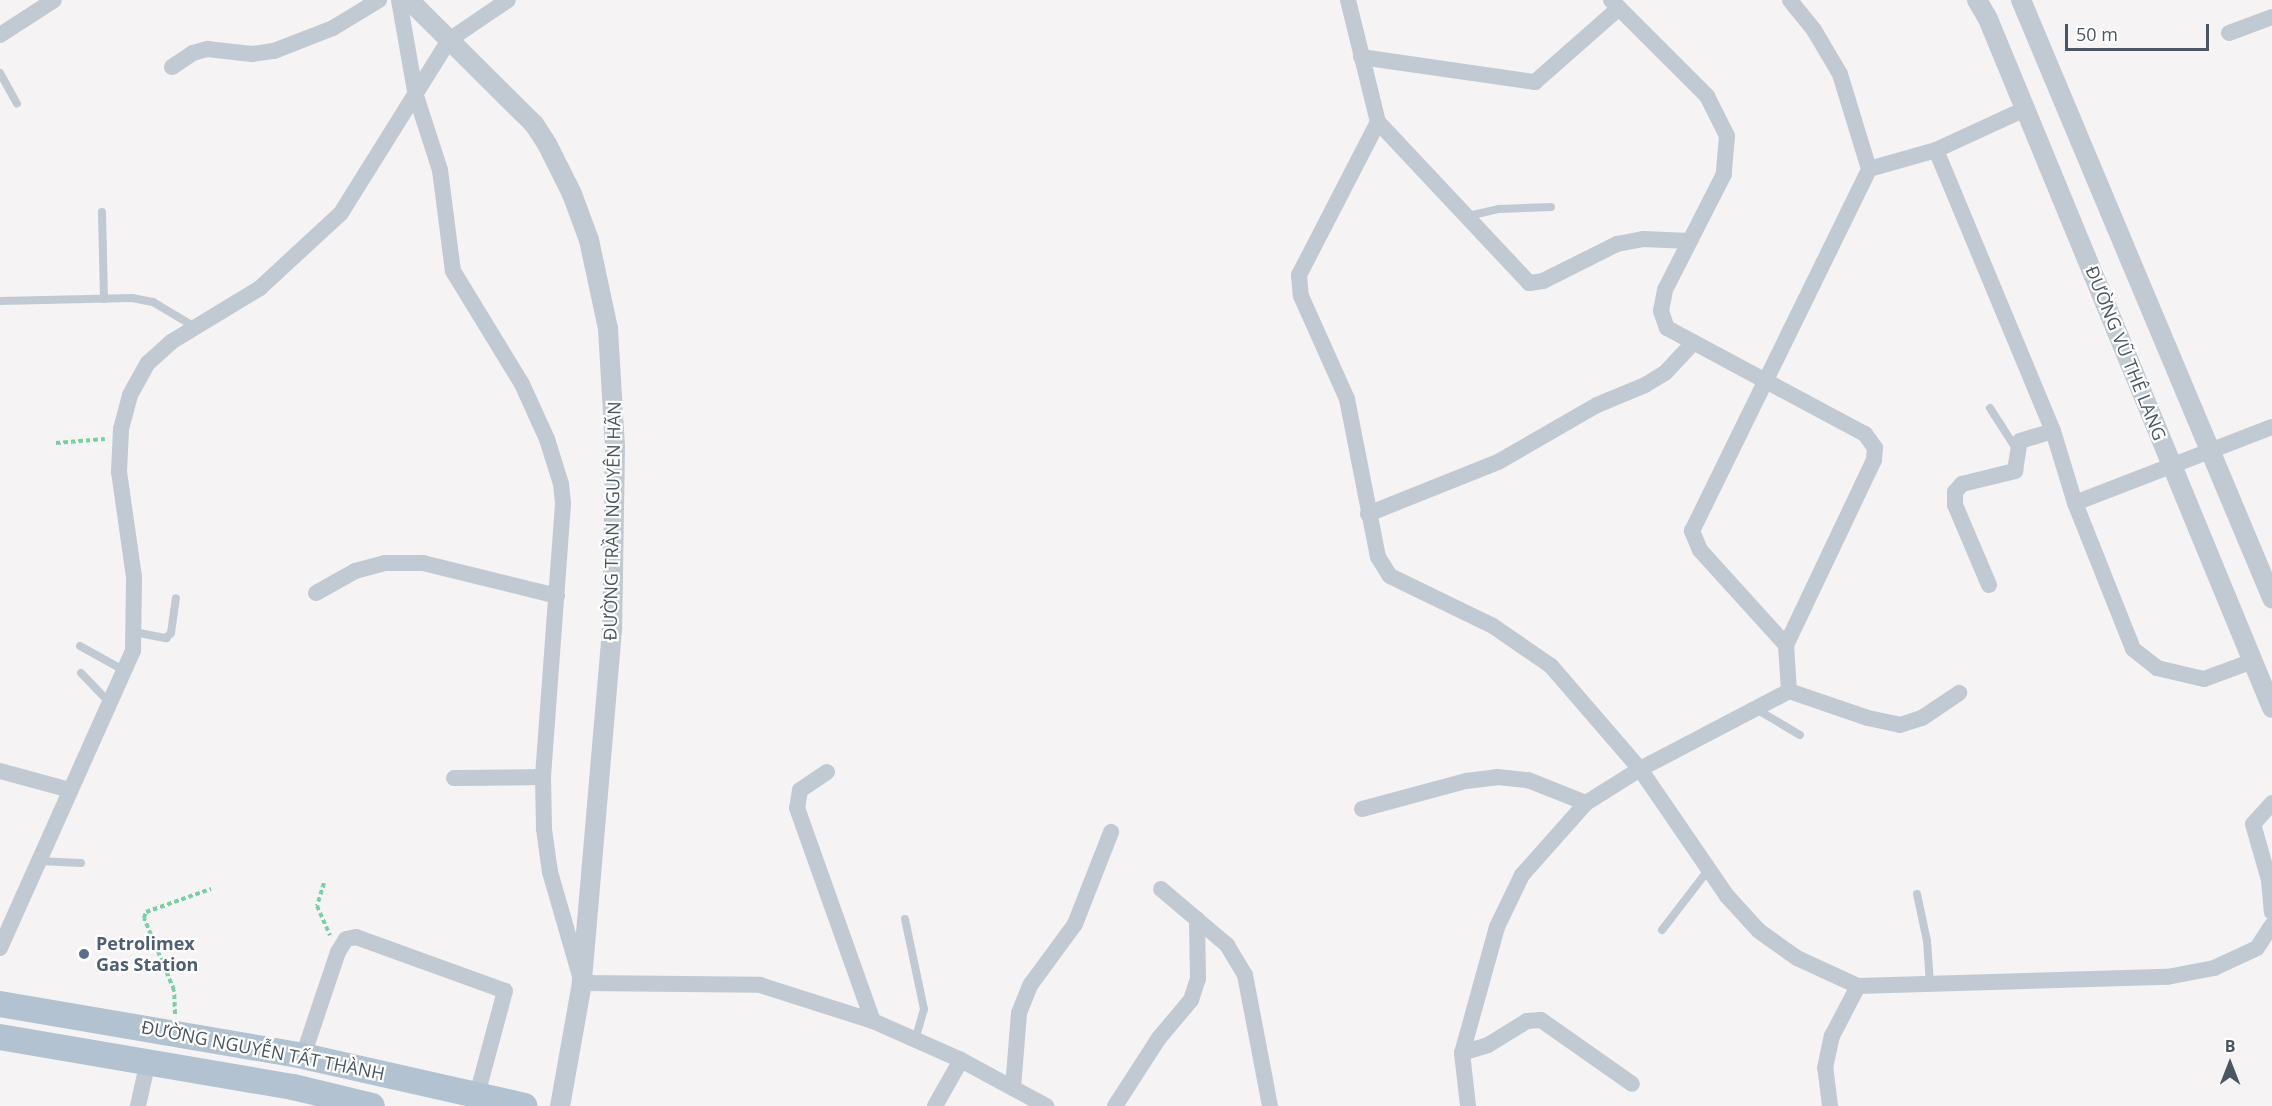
<!DOCTYPE html>
<meta charset="utf-8">
<style>
body{margin:0}
#map{position:relative;width:2272px;height:1106px;overflow:hidden;background:#f5f3f3;font-family:"Open Sans",sans-serif}
div>[style]{position:absolute}
.path>*{height:4px;margin-top:-2px;transform-origin:0;background:repeating-linear-gradient(90deg,#7ad0a6 0 4.5px,transparent 0 7.5px)}
.service>*{height:8px;margin:-4px;padding:0 4px;transform-origin:4px;border-radius:4px;background:#c1cad2}
.minor>*{height:16px;margin:-8px;padding:0 8px;transform-origin:8px;border-radius:8px;background:#c1cad2}
.tertiary>*{height:20px;margin:-10px;padding:0 10px;transform-origin:10px;border-radius:10px;background:#c1cad2}
.primary>*{height:26px;margin:-13px;padding:0 13px;transform-origin:13px;border-radius:13px;background:#b3c2d1}
.dots>*{width:16px;height:16px;translate:-50% -50%;box-sizing:border-box;border:3px solid #fff;border-radius:50%}
span{translate:-50% -50%;white-space:nowrap;text-align:center;line-height:1.15;-webkit-text-stroke:4.5px #fff;paint-order:stroke}
.street-label{font-size:18px;color:#4a5661}
.service-label{font-size:18px;color:#4e5e75;font-weight:700}
.left{translate:0 -50%;text-align:left}
.north{position:absolute;left:2200px;top:1034px;width:60px;height:60px;-webkit-text-stroke:4px #fff;paint-order:stroke;rotate:0deg;font-size:16px;font-weight:700;line-height:24px;text-align:center;color:#4a5661}
.north::after{content:'';display:block;margin:auto;width:21px;height:27px;background:#4a5661;clip-path:polygon(50% 0,100% 100%,50% 72%,0 100%)}
.scale{position:absolute;left:2065px;top:24px;width:144px;height:27px;box-sizing:border-box;border:3px solid #4a5661;border-top:0;padding-left:8px;font-size:18px;line-height:21px;white-space:nowrap;color:#4a5661;-webkit-text-stroke:4px #fff;paint-order:stroke}
</style>
<div id="map">
<div class="path">
<div style="left:56px;top:443px;width:49px;rotate:-4.7deg"></div>
<div style="left:324px;top:883px;width:24px;rotate:107deg"></div>
<div style="left:317px;top:906px;width:32px;rotate:66deg"></div>
<div style="left:175px;top:1014px;width:24px;rotate:-92deg"></div>
<div style="left:174px;top:990px;width:78px;rotate:-112.6deg"></div>
<div style="left:144px;top:918px;width:6px;rotate:-72deg"></div>
<div style="left:146px;top:912px;width:69px;rotate:-19.5deg"></div>
</div>
<div class="service">
<div style="left:0;top:73px;width:35px;rotate:61deg"></div>
<div style="left:102px;top:212px;width:87px;rotate:88.7deg"></div>
<div style="left:1468px;top:216px;width:32px;rotate:-13deg"></div>
<div style="left:1499px;top:209px;width:52px;rotate:-2.2deg"></div>
<div style="left:0;top:301px;width:132px;rotate:-1.3deg"></div>
<div style="left:132px;top:298px;width:21px;rotate:11deg"></div>
<div style="left:153px;top:302px;width:49px;rotate:30.8deg"></div>
<div style="left:1990px;top:408px;width:50px;rotate:57.3deg"></div>
<div style="left:134px;top:632px;width:33px;rotate:11deg"></div>
<div style="left:166px;top:638px;width:7px;rotate:-45deg"></div>
<div style="left:171px;top:633px;width:35px;rotate:-82deg"></div>
<div style="left:80px;top:646px;width:51px;rotate:29.1deg"></div>
<div style="left:81px;top:673px;width:42px;rotate:46deg"></div>
<div style="left:1756px;top:709px;width:51px;rotate:30.6deg"></div>
<div style="left:38px;top:861px;width:43px;rotate:2.7deg"></div>
<div style="left:1917px;top:894px;width:48px;rotate:78deg"></div>
<div style="left:1927px;top:941px;width:43px;rotate:86deg"></div>
<div style="left:905px;top:919px;width:92px;rotate:78.1deg"></div>
<div style="left:924px;top:1009px;width:32px;rotate:106deg"></div>
<div style="left:1662px;top:930px;width:77px;rotate:-52.4deg"></div>
</div>
<div class="minor">
<div style="left:399px;top:0;width:97px;rotate:80deg"></div>
<div style="left:416px;top:96px;width:78px;rotate:72deg"></div>
<div style="left:440px;top:170px;width:102px;rotate:82.7deg"></div>
<div style="left:453px;top:271px;width:132px;rotate:58.6deg"></div>
<div style="left:522px;top:384px;width:60px;rotate:65.6deg"></div>
<div style="left:547px;top:439px;width:47px;rotate:72.7deg"></div>
<div style="left:561px;top:484px;width:20px;rotate:84deg"></div>
<div style="left:563px;top:504px;width:274px;rotate:94.2deg"></div>
<div style="left:543px;top:777px;width:52px;rotate:88.9deg"></div>
<div style="left:544px;top:829px;width:43px;rotate:82.1deg"></div>
<div style="left:550px;top:872px;width:116px;rotate:73.9deg"></div>
<div style="left:582px;top:983px;width:178px;rotate:0.6deg"></div>
<div style="left:760px;top:985px;width:119px;rotate:17.7deg"></div>
<div style="left:873px;top:1021px;width:96px;rotate:23.9deg"></div>
<div style="left:961px;top:1060px;width:97px;rotate:28.4deg"></div>
<div style="left:1348px;top:0;width:126px;rotate:76.2deg"></div>
<div style="left:1378px;top:122px;width:221px;rotate:46.8deg"></div>
<div style="left:1529px;top:283px;width:14px;rotate:-8deg"></div>
<div style="left:1543px;top:281px;width:83px;rotate:-26.6deg"></div>
<div style="left:1617px;top:244px;width:26px;rotate:-11deg"></div>
<div style="left:1643px;top:239px;width:47px;rotate:2.4deg"></div>
<div style="left:1611px;top:0;width:136px;rotate:45deg"></div>
<div style="left:1707px;top:96px;width:45px;rotate:63.4deg"></div>
<div style="left:1727px;top:136px;width:38px;rotate:95deg"></div>
<div style="left:1724px;top:174px;width:130px;rotate:117deg"></div>
<div style="left:1665px;top:290px;width:21px;rotate:101deg"></div>
<div style="left:1661px;top:311px;width:18px;rotate:71deg"></div>
<div style="left:1667px;top:328px;width:225px;rotate:28.2deg"></div>
<div style="left:1865px;top:434px;width:17px;rotate:54deg"></div>
<div style="left:1875px;top:448px;width:12px;rotate:95deg"></div>
<div style="left:1874px;top:460px;width:205px;rotate:115.4deg"></div>
<div style="left:1786px;top:645px;width:46px;rotate:86.3deg"></div>
<div style="left:2229px;top:33px;width:46px;rotate:-20.4deg"></div>
<div style="left:0;top:35px;width:64px;rotate:-32.9deg"></div>
<div style="left:1361px;top:57px;width:176px;rotate:8.2deg"></div>
<div style="left:1535px;top:82px;width:112px;rotate:-41.4deg"></div>
<div style="left:172px;top:67px;width:25px;rotate:-34deg"></div>
<div style="left:193px;top:53px;width:15px;rotate:-16deg"></div>
<div style="left:207px;top:49px;width:45px;rotate:6.3deg"></div>
<div style="left:252px;top:54px;width:22px;rotate:-8deg"></div>
<div style="left:274px;top:51px;width:63px;rotate:-21.3deg"></div>
<div style="left:333px;top:28px;width:54px;rotate:-31.3deg"></div>
<div style="left:1378px;top:122px;width:172px;rotate:117.3deg"></div>
<div style="left:1299px;top:275px;width:21px;rotate:85deg"></div>
<div style="left:1301px;top:296px;width:113px;rotate:65.9deg"></div>
<div style="left:1347px;top:399px;width:161px;rotate:78.9deg"></div>
<div style="left:1378px;top:557px;width:22px;rotate:58deg"></div>
<div style="left:1390px;top:576px;width:114px;rotate:25.9deg"></div>
<div style="left:1493px;top:626px;width:70px;rotate:34.6deg"></div>
<div style="left:1551px;top:666px;width:136px;rotate:49.2deg"></div>
<div style="left:1640px;top:769px;width:154px;rotate:55.6deg"></div>
<div style="left:1727px;top:896px;width:47px;rotate:47.6deg"></div>
<div style="left:1759px;top:931px;width:47px;rotate:35.4deg"></div>
<div style="left:1797px;top:958px;width:67px;rotate:24.7deg"></div>
<div style="left:1858px;top:986px;width:309px;rotate:-1.7deg"></div>
<div style="left:2167px;top:977px;width:48px;rotate:-10.8deg"></div>
<div style="left:2214px;top:968px;width:47px;rotate:-24.9deg"></div>
<div style="left:2257px;top:948px;width:27px;rotate:-57deg"></div>
<div style="left:1936px;top:150px;width:304px;rotate:67.4deg"></div>
<div style="left:2053px;top:431px;width:75px;rotate:73deg"></div>
<div style="left:2075px;top:503px;width:157px;rotate:68.3deg"></div>
<div style="left:2133px;top:649px;width:31px;rotate:38deg"></div>
<div style="left:2157px;top:668px;width:48px;rotate:13.2deg"></div>
<div style="left:2204px;top:679px;width:52px;rotate:-20.2deg"></div>
<div style="left:1869px;top:169px;width:70px;rotate:-15.8deg"></div>
<div style="left:1936px;top:150px;width:98px;rotate:-24.7deg"></div>
<div style="left:2075px;top:503px;width:211px;rotate:-21.1deg"></div>
<div style="left:1368px;top:514px;width:140px;rotate:-21.8deg"></div>
<div style="left:1498px;top:462px;width:114px;rotate:-29.9deg"></div>
<div style="left:1597px;top:405px;width:52px;rotate:-22.6deg"></div>
<div style="left:1645px;top:385px;width:23px;rotate:-31deg"></div>
<div style="left:1665px;top:373px;width:41px;rotate:-47deg"></div>
<div style="left:1989px;top:585px;width:87px;rotate:-113deg"></div>
<div style="left:1955px;top:505px;width:13px;rotate:-90deg"></div>
<div style="left:1955px;top:492px;width:11px;rotate:-49deg"></div>
<div style="left:1962px;top:484px;width:55px;rotate:-13.8deg"></div>
<div style="left:2015px;top:471px;width:30px;rotate:-81deg"></div>
<div style="left:2020px;top:441px;width:34px;rotate:-17deg"></div>
<div style="left:316px;top:593px;width:45px;rotate:-29.4deg"></div>
<div style="left:355px;top:571px;width:31px;rotate:-15deg"></div>
<div style="left:385px;top:563px;width:38px"></div>
<div style="left:423px;top:563px;width:138px;rotate:13.8deg"></div>
<div style="left:1786px;top:645px;width:128px;rotate:-132.2deg"></div>
<div style="left:1700px;top:550px;width:21px;rotate:-113deg"></div>
<div style="left:1692px;top:531px;width:403px;rotate:-63.9deg"></div>
<div style="left:1869px;top:169px;width:99px;rotate:-107deg"></div>
<div style="left:1840px;top:74px;width:51px;rotate:-120.6deg"></div>
<div style="left:1814px;top:30px;width:38px;rotate:-129deg"></div>
<div style="left:0;top:771px;width:73px;rotate:15.2deg"></div>
<div style="left:827px;top:772px;width:32px;rotate:146deg"></div>
<div style="left:800px;top:790px;width:18px;rotate:99deg"></div>
<div style="left:797px;top:808px;width:226px;rotate:70.4deg"></div>
<div style="left:454px;top:778px;width:89px;rotate:-0.6deg"></div>
<div style="left:1586px;top:803px;width:64px;rotate:-32.2deg"></div>
<div style="left:1640px;top:769px;width:168px;rotate:-27.6deg"></div>
<div style="left:1789px;top:691px;width:83px;rotate:18.9deg"></div>
<div style="left:1868px;top:718px;width:33px;rotate:12deg"></div>
<div style="left:1900px;top:725px;width:23px;rotate:-18deg"></div>
<div style="left:1922px;top:718px;width:45px;rotate:-34deg"></div>
<div style="left:2272px;top:803px;width:28px;rotate:132deg"></div>
<div style="left:2253px;top:824px;width:58px;rotate:74.1deg"></div>
<div style="left:2269px;top:880px;width:32px;rotate:85deg"></div>
<div style="left:1362px;top:809px;width:108px;rotate:-15.1deg"></div>
<div style="left:1466px;top:781px;width:31px;rotate:-7deg"></div>
<div style="left:1497px;top:777px;width:31px;rotate:6deg"></div>
<div style="left:1528px;top:780px;width:62px;rotate:21.6deg"></div>
<div style="left:1586px;top:803px;width:96px;rotate:131.6deg"></div>
<div style="left:1522px;top:875px;width:58px;rotate:115.7deg"></div>
<div style="left:1497px;top:927px;width:131px;rotate:105.5deg"></div>
<div style="left:1462px;top:1053px;width:53px;rotate:83.5deg"></div>
<div style="left:1161px;top:889px;width:87px;rotate:40.3deg"></div>
<div style="left:1227px;top:945px;width:35px;rotate:59deg"></div>
<div style="left:1245px;top:975px;width:133px;rotate:79.2deg"></div>
<div style="left:0;top:948px;width:325px;rotate:-65.9deg"></div>
<div style="left:133px;top:651px;width:74px;rotate:-89.2deg"></div>
<div style="left:134px;top:577px;width:106px;rotate:-98.1deg"></div>
<div style="left:119px;top:472px;width:43px;rotate:-87.3deg"></div>
<div style="left:121px;top:429px;width:35px;rotate:-75deg"></div>
<div style="left:130px;top:395px;width:37px;rotate:-61deg"></div>
<div style="left:148px;top:363px;width:31px;rotate:-42deg"></div>
<div style="left:171px;top:342px;width:104px;rotate:-31.2deg"></div>
<div style="left:260px;top:288px;width:110px;rotate:-42.8deg"></div>
<div style="left:341px;top:213px;width:204px;rotate:-58deg"></div>
<div style="left:449px;top:40px;width:71px;rotate:-34.1deg"></div>
<div style="left:1462px;top:1053px;width:27px;rotate:-17deg"></div>
<div style="left:1488px;top:1045px;width:46px;rotate:-31.6deg"></div>
<div style="left:1527px;top:1021px;width:14px;rotate:-4deg"></div>
<div style="left:1541px;top:1020px;width:111px;rotate:35.1deg"></div>
<div style="left:303px;top:1056px;width:110px;rotate:-71.4deg"></div>
<div style="left:338px;top:952px;width:15px;rotate:-58deg"></div>
<div style="left:346px;top:939px;width:10px;rotate:-11deg"></div>
<div style="left:356px;top:937px;width:158px;rotate:19.9deg"></div>
<div style="left:505px;top:991px;width:108px;rotate:105.1deg"></div>
<div style="left:1013px;top:1088px;width:75px;rotate:-85.4deg"></div>
<div style="left:1019px;top:1013px;width:31px;rotate:-68deg"></div>
<div style="left:1031px;top:984px;width:74px;rotate:-53.7deg"></div>
<div style="left:1075px;top:924px;width:99px;rotate:-68.6deg"></div>
<div style="left:138px;top:1106px;width:46px;rotate:-77.5deg"></div>
<div style="left:935px;top:1106px;width:53px;rotate:-60.5deg"></div>
<div style="left:1115px;top:1106px;width:81px;rotate:-57.1deg"></div>
<div style="left:1159px;top:1038px;width:50px;rotate:-49.9deg"></div>
<div style="left:1191px;top:1000px;width:22px;rotate:-72deg"></div>
<div style="left:1198px;top:979px;width:60px;rotate:-91deg"></div>
<div style="left:1830px;top:1106px;width:38px;rotate:-97deg"></div>
<div style="left:1825px;top:1068px;width:33px;rotate:-78deg"></div>
<div style="left:1832px;top:1036px;width:56px;rotate:-62.5deg"></div>
</div>
<div class="tertiary">
<div style="left:409px;top:0;width:176px;rotate:44.8deg"></div>
<div style="left:534px;top:124px;width:24px;rotate:57deg"></div>
<div style="left:547px;top:144px;width:56px;rotate:63.4deg"></div>
<div style="left:572px;top:194px;width:49px;rotate:69.7deg"></div>
<div style="left:589px;top:240px;width:91px;rotate:77.9deg"></div>
<div style="left:608px;top:329px;width:118px;rotate:86.6deg"></div>
<div style="left:615px;top:447px;width:183px;rotate:90.9deg"></div>
<div style="left:612px;top:630px;width:354px;rotate:94.9deg"></div>
<div style="left:582px;top:983px;width:125px;rotate:100.1deg"></div>
<div style="left:1977px;top:0;width:22px;rotate:60deg"></div>
<div style="left:1988px;top:19px;width:745px;rotate:67.6deg"></div>
<div style="left:2021px;top:0;width:649px;rotate:67.23deg"></div>
</div>
<div class="primary">
<div style="left:0;top:1004px;width:307px;rotate:9.7deg"></div>
<div style="left:303px;top:1056px;width:227px;rotate:12.7deg"></div>
<div style="left:0;top:1037px;width:297px;rotate:9.7deg"></div>
<div style="left:293px;top:1087px;width:81px;rotate:13.5deg"></div>
</div>
<div class="dots">
<div style="left:84px;top:954px;background:#5c6f8a"></div>
</div>
<div class="street-label">
<span style="left:2126px;top:353px;rotate:68deg">ĐƯỜNG VŨ THÊ LANG</span>
<span style="left:612px;top:521px;rotate:-89deg">ĐƯỜNG TRẦN NGUYÊN HÃN</span>
<span style="left:263px;top:1050px;rotate:11deg">ĐƯỜNG NGUYỄN TẤT THÀNH</span>
</div>
<div class="service-label">
<span class="left" style="left:96px;top:954px">Petrolimex<br>Gas Station</span>
</div>
<div class="north">B</div>
<div class="scale">50 m</div>
</div>
